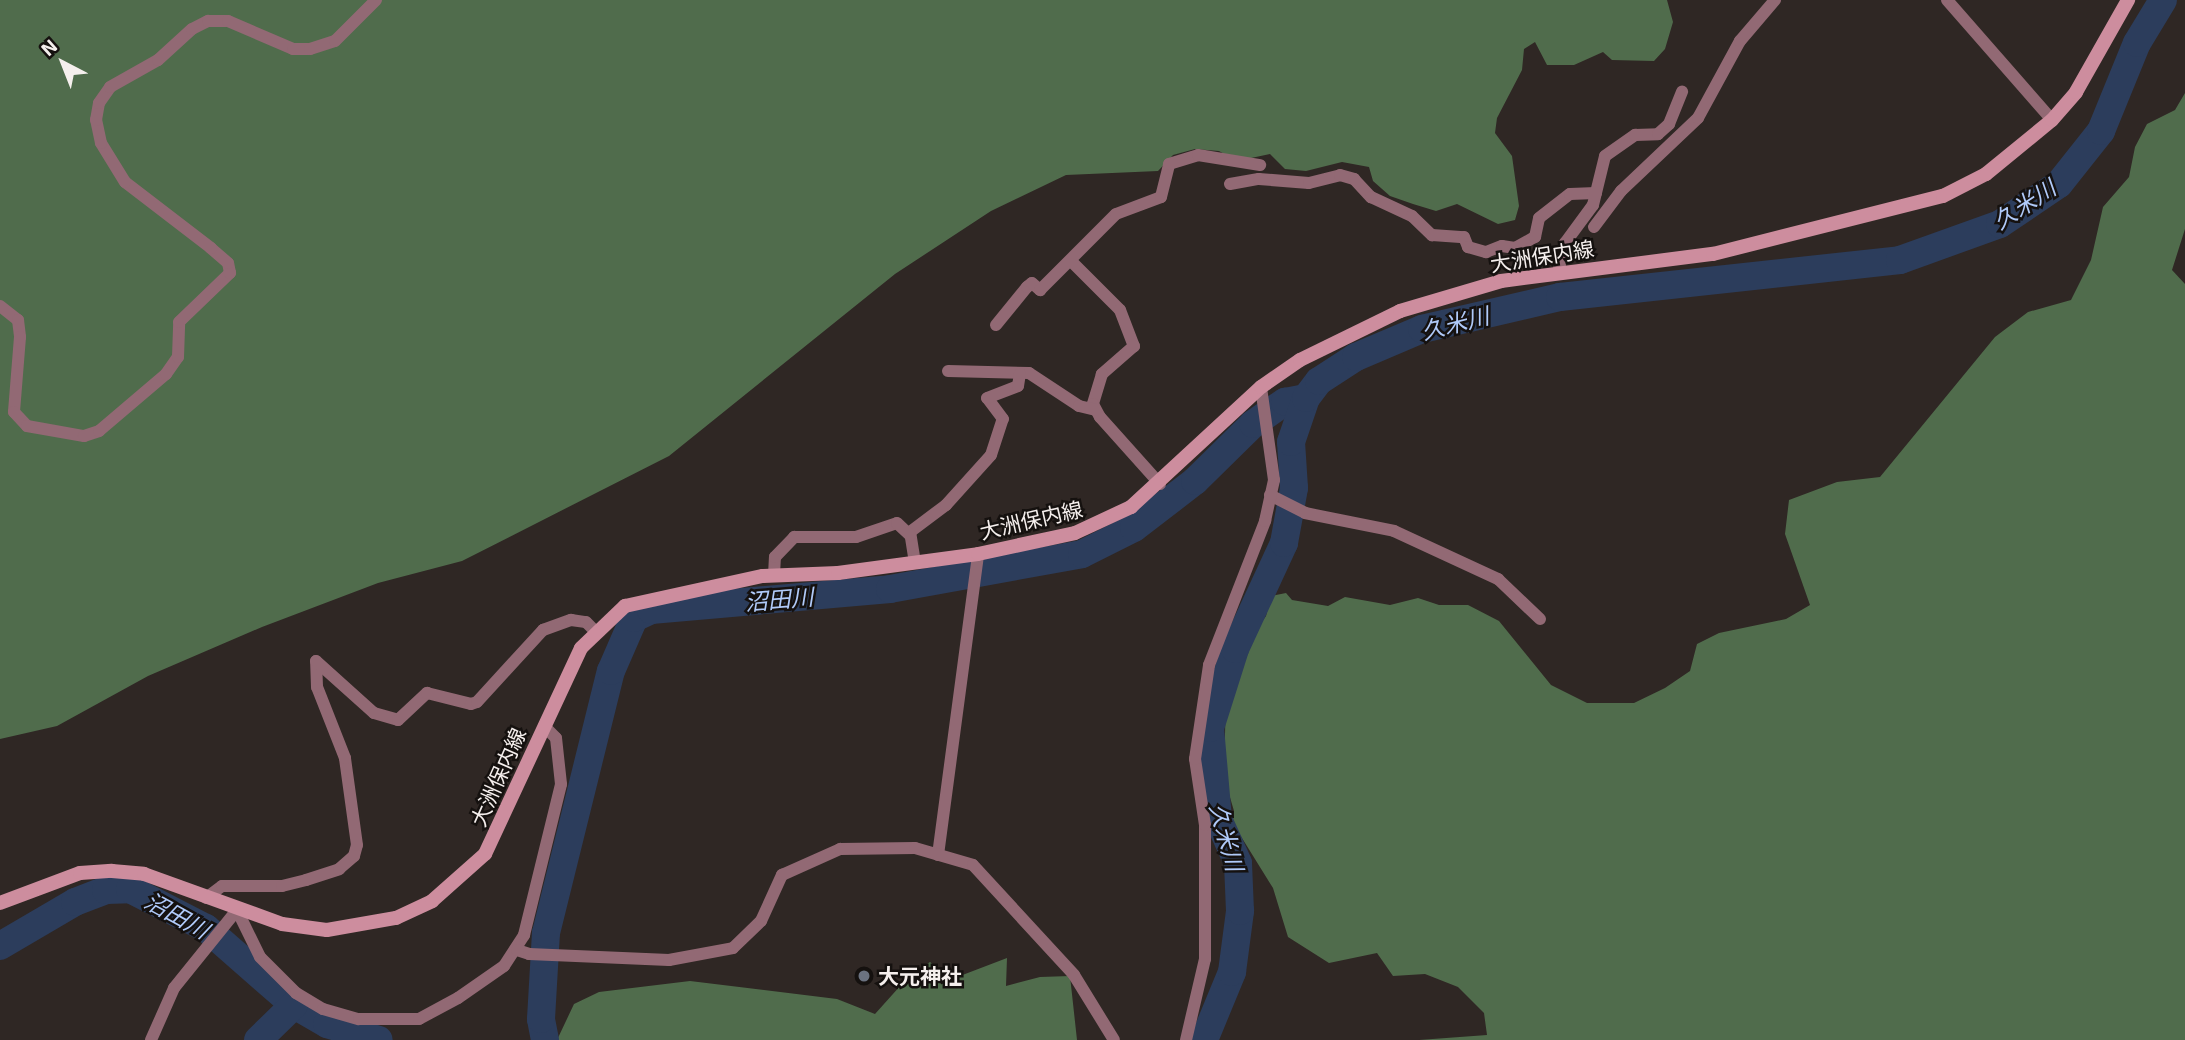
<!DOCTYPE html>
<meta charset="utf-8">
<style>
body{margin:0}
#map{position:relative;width:2185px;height:1040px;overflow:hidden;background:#2f2724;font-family:"Exo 2","Noto Sans JP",sans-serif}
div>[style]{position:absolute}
.forest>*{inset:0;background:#506c4c}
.river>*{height:28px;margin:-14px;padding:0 14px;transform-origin:14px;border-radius:14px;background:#2c3d5c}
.minor>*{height:12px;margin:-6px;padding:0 6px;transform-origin:6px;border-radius:6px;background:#926974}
.secondary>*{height:14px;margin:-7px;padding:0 7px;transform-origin:7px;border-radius:7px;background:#cd8d9e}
.dots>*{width:19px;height:19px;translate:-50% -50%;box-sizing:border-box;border:4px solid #15110f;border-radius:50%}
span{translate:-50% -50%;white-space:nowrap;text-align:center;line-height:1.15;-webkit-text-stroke:5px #15110f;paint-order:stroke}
.street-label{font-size:21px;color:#f5efed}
.poi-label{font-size:21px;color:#f5efed;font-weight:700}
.left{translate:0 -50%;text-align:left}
.water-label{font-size:23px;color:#b0caf9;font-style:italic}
.north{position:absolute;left:28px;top:28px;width:70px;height:70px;-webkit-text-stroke:5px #15110f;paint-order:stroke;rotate:318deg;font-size:19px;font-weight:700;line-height:28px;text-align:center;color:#f5efed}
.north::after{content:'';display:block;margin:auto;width:24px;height:32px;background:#f5efed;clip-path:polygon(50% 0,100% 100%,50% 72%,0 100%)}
</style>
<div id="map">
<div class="forest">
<div style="clip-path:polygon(0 0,1667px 0,1673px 22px,1665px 49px,1654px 61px,1612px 60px,1603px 52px,1574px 65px,1547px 65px,1535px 42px,1524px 49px,1522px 70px,1497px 118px,1495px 133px,1512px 156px,1519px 206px,1515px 220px,1498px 224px,1457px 204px,1436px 211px,1413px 204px,1390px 196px,1373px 181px,1369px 167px,1342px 162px,1306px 171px,1285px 169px,1270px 154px,1237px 161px,1219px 151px,1195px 149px,1173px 155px,1158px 171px,1066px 175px,991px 211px,895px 274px,669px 456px,462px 561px,378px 583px,262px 627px,148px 676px,57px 726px,0 739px)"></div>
<div style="clip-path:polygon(2185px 93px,2185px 229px,2172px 270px,2185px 284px,2185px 1040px,1419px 1040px,1487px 1035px,1484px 1013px,1458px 987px,1425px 974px,1393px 976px,1377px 953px,1329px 963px,1288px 937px,1273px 888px,1232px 822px,1234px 811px,1224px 777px,1226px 692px,1236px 658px,1266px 616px,1271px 596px,1286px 593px,1292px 600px,1328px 606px,1345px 597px,1390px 605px,1418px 598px,1439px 605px,1468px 605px,1499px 621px,1551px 685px,1587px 703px,1634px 703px,1665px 688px,1690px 671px,1697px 644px,1719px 633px,1786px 619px,1810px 605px,1785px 534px,1789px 500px,1837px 482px,1880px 477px,1995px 337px,2028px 312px,2071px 300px,2091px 260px,2103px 207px,2129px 177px,2135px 147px,2147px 124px,2175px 110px)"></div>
<div style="clip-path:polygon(1007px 958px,1006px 986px,1040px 977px,1070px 976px,1077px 1040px,557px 1040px,574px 1004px,599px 992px,690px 981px,837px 999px,875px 1014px,910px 975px,930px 962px,952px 979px)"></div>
</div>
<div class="river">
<div style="left:0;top:946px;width:87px;rotate:-30.4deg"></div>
<div style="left:75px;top:902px;width:33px;rotate:-21deg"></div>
<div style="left:106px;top:890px;width:24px;rotate:-2deg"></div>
<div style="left:130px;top:889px;width:85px;rotate:27.2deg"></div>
<div style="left:206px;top:928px;width:117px;rotate:41.2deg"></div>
<div style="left:294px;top:1005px;width:38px;rotate:30deg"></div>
<div style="left:327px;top:1024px;width:54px;rotate:17.1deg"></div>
<div style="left:258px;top:1040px;width:50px;rotate:-44.2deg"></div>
<div style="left:545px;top:1040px;width:21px;rotate:-101deg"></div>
<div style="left:541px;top:1019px;width:86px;rotate:-86.7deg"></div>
<div style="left:546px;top:933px;width:270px;rotate:-76.1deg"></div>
<div style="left:611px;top:671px;width:58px;rotate:-66.5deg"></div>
<div style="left:634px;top:618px;width:19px;rotate:-25deg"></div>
<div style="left:651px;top:610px;width:240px;rotate:-5deg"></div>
<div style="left:890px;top:589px;width:195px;rotate:-10.3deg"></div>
<div style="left:1082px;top:554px;width:58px;rotate:-26.6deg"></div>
<div style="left:1134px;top:528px;width:77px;rotate:-37.6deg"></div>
<div style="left:1195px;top:481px;width:81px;rotate:-44.5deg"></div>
<div style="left:1253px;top:424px;width:39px;rotate:-35deg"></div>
<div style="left:1285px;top:402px;width:21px;rotate:-11deg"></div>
<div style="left:1204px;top:1040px;width:74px;rotate:-67.6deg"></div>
<div style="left:1232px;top:972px;width:62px;rotate:-82.5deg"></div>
<div style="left:1240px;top:911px;width:48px;rotate:-92.4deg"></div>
<div style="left:1238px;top:863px;width:48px;rotate:-114.4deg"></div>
<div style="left:1218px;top:819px;width:91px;rotate:-95deg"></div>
<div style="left:1210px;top:728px;width:83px;rotate:-72.4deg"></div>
<div style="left:1235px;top:649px;width:117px;rotate:-65.2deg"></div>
<div style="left:1284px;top:543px;width:56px;rotate:-79.7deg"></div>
<div style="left:1294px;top:488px;width:46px;rotate:-93.7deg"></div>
<div style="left:1291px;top:442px;width:46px;rotate:-71.2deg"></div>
<div style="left:1306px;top:398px;width:21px;rotate:-53deg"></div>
<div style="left:1319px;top:381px;width:44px;rotate:-33deg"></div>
<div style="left:1356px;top:357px;width:72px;rotate:-23deg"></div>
<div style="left:1422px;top:329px;width:142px;rotate:-13.1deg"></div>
<div style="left:1560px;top:297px;width:342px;rotate:-6.2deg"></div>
<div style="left:1900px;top:260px;width:106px;rotate:-19.8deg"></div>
<div style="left:2000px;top:224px;width:71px;rotate:-34.1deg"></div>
<div style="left:2059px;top:184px;width:68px;rotate:-51.6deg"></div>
<div style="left:2101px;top:131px;width:95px;rotate:-67.8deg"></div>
<div style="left:2137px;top:43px;width:50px;rotate:-58.8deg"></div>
</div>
<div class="minor">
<div style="left:1947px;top:0;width:159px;rotate:48.8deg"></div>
<div style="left:1230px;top:184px;width:29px;rotate:-10deg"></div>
<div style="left:1259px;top:179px;width:50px;rotate:4.6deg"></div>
<div style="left:1309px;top:183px;width:32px;rotate:-14deg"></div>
<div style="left:1340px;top:175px;width:15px;rotate:16deg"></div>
<div style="left:1354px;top:179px;width:25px;rotate:47deg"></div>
<div style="left:1371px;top:197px;width:45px;rotate:24.9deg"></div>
<div style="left:1412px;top:216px;width:28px;rotate:44deg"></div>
<div style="left:1432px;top:235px;width:32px;rotate:4deg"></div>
<div style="left:1464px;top:237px;width:11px;rotate:68deg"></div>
<div style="left:1468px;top:247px;width:19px;rotate:16deg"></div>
<div style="left:1486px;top:252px;width:17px;rotate:-21deg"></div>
<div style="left:1502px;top:246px;width:13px;rotate:9deg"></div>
<div style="left:1515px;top:248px;width:23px;rotate:-29deg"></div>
<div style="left:1535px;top:237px;width:19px;rotate:-78deg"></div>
<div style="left:1539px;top:218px;width:39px;rotate:-38deg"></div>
<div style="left:1570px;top:194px;width:26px;rotate:-2deg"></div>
<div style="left:1594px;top:227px;width:45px;rotate:-53.1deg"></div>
<div style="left:1621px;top:191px;width:106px;rotate:-43.5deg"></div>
<div style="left:1698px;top:118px;width:88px;rotate:-61.4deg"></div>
<div style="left:1740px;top:41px;width:54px;rotate:-49.5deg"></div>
<div style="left:1071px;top:261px;width:69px;rotate:45deg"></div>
<div style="left:1120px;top:310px;width:39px;rotate:69deg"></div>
<div style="left:1134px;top:346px;width:43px;rotate:138.8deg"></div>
<div style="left:1102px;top:374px;width:31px;rotate:107deg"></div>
<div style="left:1093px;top:404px;width:15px;rotate:62deg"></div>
<div style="left:1100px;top:417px;width:90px;rotate:48.2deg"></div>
<div style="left:1558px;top:273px;width:31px;rotate:-77deg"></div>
<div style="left:1565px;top:243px;width:47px;rotate:-53.6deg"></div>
<div style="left:1593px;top:205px;width:50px;rotate:-76.2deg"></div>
<div style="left:1605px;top:156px;width:37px;rotate:-35deg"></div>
<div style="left:1635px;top:135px;width:23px;rotate:-2deg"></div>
<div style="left:1658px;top:134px;width:15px;rotate:-42deg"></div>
<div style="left:1669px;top:124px;width:35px;rotate:-68deg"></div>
<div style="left:0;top:306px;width:23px;rotate:38deg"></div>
<div style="left:18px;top:320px;width:17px;rotate:83deg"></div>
<div style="left:20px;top:337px;width:75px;rotate:94.6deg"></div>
<div style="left:14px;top:412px;width:19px;rotate:47deg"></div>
<div style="left:27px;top:426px;width:58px;rotate:10deg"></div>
<div style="left:84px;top:436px;width:16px;rotate:-18deg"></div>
<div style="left:99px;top:431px;width:88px;rotate:-40.4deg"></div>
<div style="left:166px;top:374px;width:21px;rotate:-55deg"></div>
<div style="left:178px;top:357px;width:35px;rotate:-88deg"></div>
<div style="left:179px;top:322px;width:71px;rotate:-43.9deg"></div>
<div style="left:230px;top:273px;width:10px;rotate:-101deg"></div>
<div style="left:228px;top:263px;width:23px;rotate:-139deg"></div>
<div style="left:211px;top:248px;width:108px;rotate:-142.5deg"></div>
<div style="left:125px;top:182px;width:46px;rotate:-121.6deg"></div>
<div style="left:101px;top:143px;width:24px;rotate:-102deg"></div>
<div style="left:96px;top:120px;width:17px;rotate:-80deg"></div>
<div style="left:99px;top:103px;width:19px;rotate:-55deg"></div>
<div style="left:110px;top:87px;width:55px;rotate:-29.4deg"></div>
<div style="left:158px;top:60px;width:46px;rotate:-42.4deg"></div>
<div style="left:192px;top:29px;width:18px;rotate:-27deg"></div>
<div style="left:208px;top:21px;width:20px"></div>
<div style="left:228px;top:21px;width:71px;rotate:23.3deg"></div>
<div style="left:293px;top:49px;width:17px"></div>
<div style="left:310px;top:49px;width:26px;rotate:-18deg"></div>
<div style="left:335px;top:41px;width:58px;rotate:-45deg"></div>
<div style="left:996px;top:325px;width:49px;rotate:-50.8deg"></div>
<div style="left:1027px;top:287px;width:6px;rotate:-39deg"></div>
<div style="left:1032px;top:283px;width:11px;rotate:41deg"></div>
<div style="left:1040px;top:290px;width:107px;rotate:-45deg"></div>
<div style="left:1116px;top:214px;width:48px;rotate:-20.7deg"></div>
<div style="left:1161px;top:197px;width:34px;rotate:-76deg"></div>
<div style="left:1169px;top:164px;width:30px;rotate:-17deg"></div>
<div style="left:1198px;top:155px;width:63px;rotate:9.2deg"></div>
<div style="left:948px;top:371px;width:81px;rotate:1.4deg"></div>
<div style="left:1029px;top:373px;width:60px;rotate:33.4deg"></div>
<div style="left:1079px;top:406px;width:17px;rotate:13deg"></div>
<div style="left:1270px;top:495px;width:39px;rotate:27deg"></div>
<div style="left:1305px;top:513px;width:91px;rotate:11.4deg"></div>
<div style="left:1394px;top:531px;width:115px;rotate:24.8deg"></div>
<div style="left:1498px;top:579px;width:58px;rotate:43.6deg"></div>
<div style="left:915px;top:563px;width:31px;rotate:-99deg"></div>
<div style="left:910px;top:532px;width:45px;rotate:-36.9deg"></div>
<div style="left:946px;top:505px;width:67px;rotate:-48deg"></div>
<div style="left:991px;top:455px;width:38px;rotate:-72deg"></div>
<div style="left:1003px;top:419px;width:26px;rotate:-127deg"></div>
<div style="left:987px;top:398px;width:33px;rotate:-21deg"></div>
<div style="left:1018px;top:386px;width:12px;rotate:-81deg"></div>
<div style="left:774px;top:575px;width:18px;rotate:-87deg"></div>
<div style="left:775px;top:557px;width:28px;rotate:-46deg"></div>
<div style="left:794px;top:537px;width:62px"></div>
<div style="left:856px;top:537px;width:43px;rotate:-18.9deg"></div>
<div style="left:897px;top:523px;width:18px;rotate:43deg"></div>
<div style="left:938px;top:855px;width:304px;rotate:-82.4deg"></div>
<div style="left:206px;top:898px;width:20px;rotate:-37deg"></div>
<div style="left:222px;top:886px;width:60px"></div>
<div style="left:282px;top:886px;width:25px;rotate:-14deg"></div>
<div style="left:306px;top:880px;width:35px;rotate:-18deg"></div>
<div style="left:339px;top:869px;width:20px;rotate:-41deg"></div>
<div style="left:354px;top:856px;width:11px;rotate:-75deg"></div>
<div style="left:357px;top:845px;width:88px;rotate:-97.9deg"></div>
<div style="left:345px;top:758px;width:76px;rotate:-111.5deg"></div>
<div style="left:317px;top:687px;width:26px;rotate:-92deg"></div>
<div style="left:316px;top:661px;width:78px;rotate:41.9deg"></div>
<div style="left:374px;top:713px;width:25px;rotate:16deg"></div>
<div style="left:398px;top:720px;width:40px;rotate:-43deg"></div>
<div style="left:427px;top:693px;width:45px;rotate:14deg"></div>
<div style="left:471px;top:704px;width:6px;rotate:-18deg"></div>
<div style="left:477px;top:702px;width:98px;rotate:-47.5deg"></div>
<div style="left:543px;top:630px;width:30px;rotate:-20deg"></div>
<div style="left:571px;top:620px;width:15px;rotate:8deg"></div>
<div style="left:586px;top:622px;width:13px;rotate:45deg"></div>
<div style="left:237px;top:910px;width:52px;rotate:63.9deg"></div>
<div style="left:260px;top:957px;width:51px;rotate:45deg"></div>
<div style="left:296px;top:993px;width:31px;rotate:31deg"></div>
<div style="left:323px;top:1009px;width:37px;rotate:16deg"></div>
<div style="left:359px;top:1019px;width:60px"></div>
<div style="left:419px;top:1019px;width:44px;rotate:-28.3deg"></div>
<div style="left:458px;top:998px;width:56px;rotate:-34.8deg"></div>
<div style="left:504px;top:966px;width:37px;rotate:-57deg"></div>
<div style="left:524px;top:935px;width:155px;rotate:-76.2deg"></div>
<div style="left:561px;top:784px;width:46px;rotate:-96.2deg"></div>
<div style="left:556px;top:738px;width:17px;rotate:-135deg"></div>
<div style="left:517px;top:950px;width:13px;rotate:18deg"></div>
<div style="left:529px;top:954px;width:140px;rotate:2.5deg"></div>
<div style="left:669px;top:960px;width:65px;rotate:-10.6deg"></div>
<div style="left:733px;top:948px;width:39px;rotate:-44deg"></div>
<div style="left:761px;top:921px;width:51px;rotate:-65.5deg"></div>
<div style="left:782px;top:875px;width:64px;rotate:-24.1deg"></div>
<div style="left:840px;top:849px;width:75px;rotate:-0.8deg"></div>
<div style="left:915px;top:848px;width:60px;rotate:16.3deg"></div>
<div style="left:973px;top:865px;width:149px;rotate:47.4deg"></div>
<div style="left:1074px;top:975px;width:76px;rotate:58.4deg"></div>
<div style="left:151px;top:1040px;width:57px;rotate:-66.1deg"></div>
<div style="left:174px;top:988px;width:100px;rotate:-51.1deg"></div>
<div style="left:1186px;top:1040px;width:83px;rotate:-76.8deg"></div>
<div style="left:1205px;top:959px;width:134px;rotate:-90deg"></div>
<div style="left:1205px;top:825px;width:67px;rotate:-98.6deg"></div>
<div style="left:1195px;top:759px;width:95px;rotate:-81.5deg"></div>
<div style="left:1209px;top:665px;width:155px;rotate:-68.7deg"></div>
<div style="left:1265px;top:521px;width:42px;rotate:-77.6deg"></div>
<div style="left:1274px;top:480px;width:94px;rotate:-98deg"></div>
</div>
<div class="secondary">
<div style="left:0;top:903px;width:85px;rotate:-20.6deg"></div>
<div style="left:80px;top:873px;width:32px;rotate:-4deg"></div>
<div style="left:112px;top:871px;width:32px;rotate:5deg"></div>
<div style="left:144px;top:874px;width:147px;rotate:19.9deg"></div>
<div style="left:282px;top:924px;width:45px;rotate:7.6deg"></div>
<div style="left:327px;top:930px;width:70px;rotate:-9.9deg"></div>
<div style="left:396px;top:918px;width:40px;rotate:-25deg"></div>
<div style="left:432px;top:901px;width:71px;rotate:-41.6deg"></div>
<div style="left:485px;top:854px;width:227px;rotate:-65deg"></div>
<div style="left:581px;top:648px;width:61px;rotate:-43.7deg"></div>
<div style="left:625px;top:606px;width:141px;rotate:-12.3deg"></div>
<div style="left:763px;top:576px;width:75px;rotate:-2.3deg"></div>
<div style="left:838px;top:573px;width:141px;rotate:-7.7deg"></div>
<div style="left:978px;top:554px;width:99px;rotate:-12.2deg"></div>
<div style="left:1075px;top:533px;width:62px;rotate:-24.9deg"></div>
<div style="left:1131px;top:507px;width:177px;rotate:-42.7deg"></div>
<div style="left:1261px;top:387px;width:47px;rotate:-34.7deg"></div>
<div style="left:1300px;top:360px;width:111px;rotate:-26.1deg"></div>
<div style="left:1400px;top:311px;width:105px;rotate:-16.5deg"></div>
<div style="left:1501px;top:281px;width:214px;rotate:-7.3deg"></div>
<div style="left:1713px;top:254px;width:237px;rotate:-14.2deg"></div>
<div style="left:1943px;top:196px;width:48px;rotate:-27.1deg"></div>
<div style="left:1986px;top:174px;width:85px;rotate:-39.3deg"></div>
<div style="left:2052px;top:120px;width:37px;rotate:-49deg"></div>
<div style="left:2076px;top:92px;width:106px;rotate:-60.5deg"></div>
</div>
<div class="dots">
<div style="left:864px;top:976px;background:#6b7280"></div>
</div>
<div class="street-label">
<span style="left:1542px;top:256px;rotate:-9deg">大洲保内線</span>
<span style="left:1031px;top:520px;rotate:-13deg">大洲保内線</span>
<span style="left:498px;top:777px;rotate:-66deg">大洲保内線</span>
</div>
<div class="poi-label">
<span class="left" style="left:878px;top:976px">大元神社</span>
</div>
<div class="water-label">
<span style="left:2024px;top:204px;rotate:-33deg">久米川</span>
<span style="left:1455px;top:323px;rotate:-14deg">久米川</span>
<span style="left:779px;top:599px;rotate:-5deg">沼田川</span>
<span style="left:1227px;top:837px;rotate:75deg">久米川</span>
<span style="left:177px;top:915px;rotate:29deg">沼田川</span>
</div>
<div class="north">N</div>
</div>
